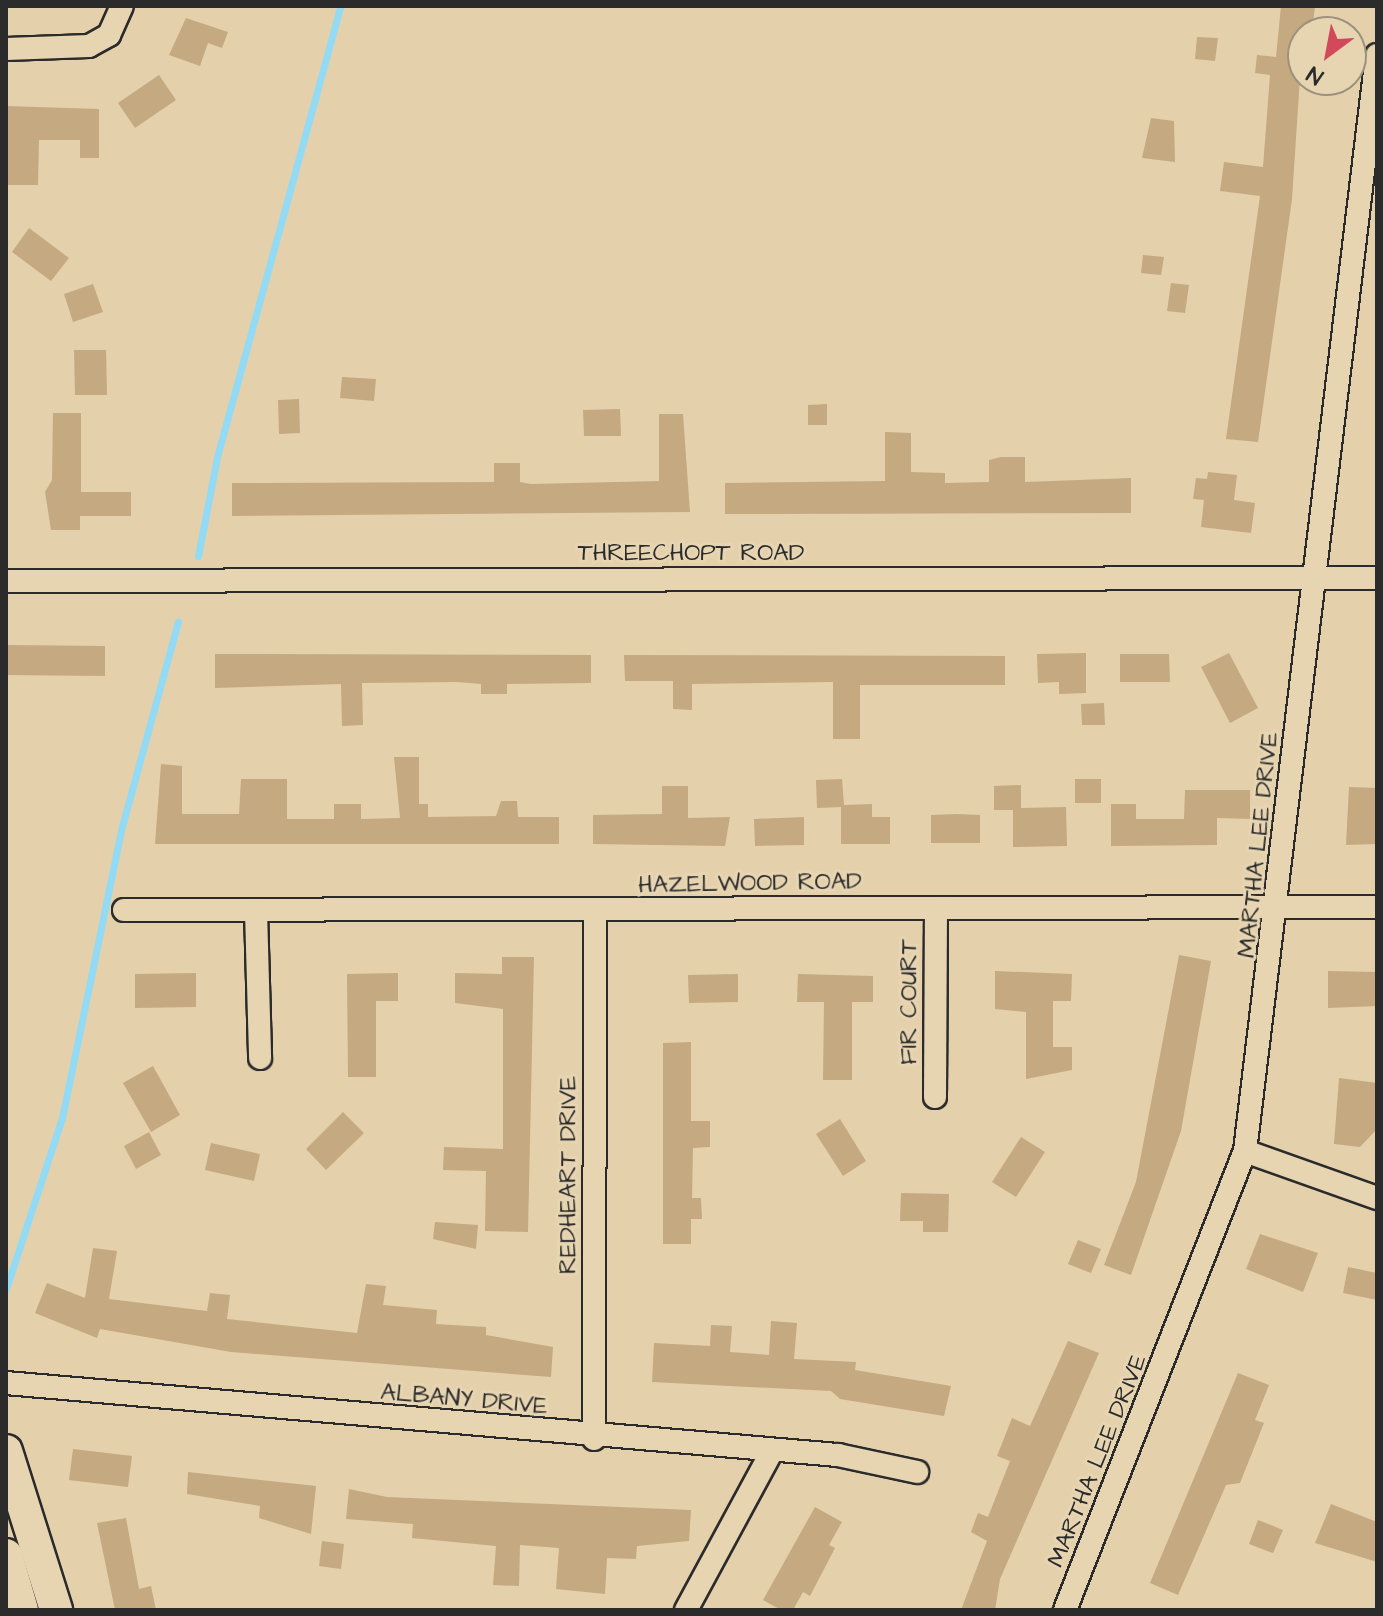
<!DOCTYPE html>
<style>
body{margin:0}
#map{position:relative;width:1383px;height:1616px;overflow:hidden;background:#e4d0ab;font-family:"Architects Daughter",sans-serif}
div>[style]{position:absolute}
.stream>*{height:7px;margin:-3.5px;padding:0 3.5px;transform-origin:3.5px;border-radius:3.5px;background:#93dbf5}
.building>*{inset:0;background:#c5a981}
.roads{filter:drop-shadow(2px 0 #2b2b2b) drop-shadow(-2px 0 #2b2b2b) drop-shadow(0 2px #2b2b2b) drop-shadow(0 -2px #2b2b2b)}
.minor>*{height:22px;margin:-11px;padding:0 11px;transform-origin:11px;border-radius:11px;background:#e7d5b2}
.secondary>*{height:32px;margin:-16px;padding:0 16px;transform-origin:16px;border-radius:16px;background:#e7d5b2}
span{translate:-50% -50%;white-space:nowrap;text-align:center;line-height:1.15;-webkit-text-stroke:6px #e7d5b2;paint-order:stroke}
.street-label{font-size:24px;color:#2b2b2b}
.frame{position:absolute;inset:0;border:8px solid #2b2b2b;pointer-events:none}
.north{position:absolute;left:1287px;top:16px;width:80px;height:80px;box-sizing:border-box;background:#e7d5b2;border:2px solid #9c917c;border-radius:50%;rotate:212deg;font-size:22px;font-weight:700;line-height:32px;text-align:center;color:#2b2b2b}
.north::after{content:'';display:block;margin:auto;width:28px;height:36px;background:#d1495b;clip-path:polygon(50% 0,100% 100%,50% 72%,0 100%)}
</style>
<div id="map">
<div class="stream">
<div style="left:198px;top:556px;width:101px;rotate:-79.1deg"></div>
<div style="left:217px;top:457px;width:467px;rotate:-74.7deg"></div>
<div style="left:6px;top:1289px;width:180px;rotate:-71.9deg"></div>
<div style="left:62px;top:1118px;width:294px;rotate:-78.4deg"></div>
<div style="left:121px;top:830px;width:216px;rotate:-74.7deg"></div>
</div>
<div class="building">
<div style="clip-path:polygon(1281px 6px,1315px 6px,1312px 32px,1303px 32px,1292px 199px,1258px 442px,1226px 439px,1260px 196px,1220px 191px,1224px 162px,1263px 167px,1270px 75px,1255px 73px,1257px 55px,1276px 57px)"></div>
<div style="clip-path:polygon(186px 18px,228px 32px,222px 48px,208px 43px,200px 66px,169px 55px)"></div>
<div style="clip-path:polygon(1197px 37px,1218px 38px,1215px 61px,1195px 59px)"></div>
<div style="clip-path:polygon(159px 75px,176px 100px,135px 128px,118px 103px)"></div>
<div style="clip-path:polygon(6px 106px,99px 109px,99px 158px,80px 158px,80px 140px,39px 140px,38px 185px,7px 185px)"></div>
<div style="clip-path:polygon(1151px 118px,1174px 121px,1175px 162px,1142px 158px)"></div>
<div style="clip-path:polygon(29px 228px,69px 258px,51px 281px,12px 252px)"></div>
<div style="clip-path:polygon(1143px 255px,1164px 257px,1161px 275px,1141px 273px)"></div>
<div style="clip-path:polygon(1171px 283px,1189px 285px,1185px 313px,1167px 311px)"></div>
<div style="clip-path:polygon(93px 284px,103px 312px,73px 322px,64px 294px)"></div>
<div style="clip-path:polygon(74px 350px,106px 350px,107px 395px,75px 395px)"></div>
<div style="clip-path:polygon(342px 377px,376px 379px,374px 401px,340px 398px)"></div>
<div style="clip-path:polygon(299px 399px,300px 433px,279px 434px,278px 400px)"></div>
<div style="clip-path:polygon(827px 404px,827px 425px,808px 425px,808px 405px)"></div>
<div style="clip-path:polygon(620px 409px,621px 436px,584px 436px,583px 410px)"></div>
<div style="clip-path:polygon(53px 413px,81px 413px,81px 492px,131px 492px,131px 516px,80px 516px,80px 530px,51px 530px,45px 492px,52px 480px)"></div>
<div style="clip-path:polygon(659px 414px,683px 414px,690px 512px,232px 516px,232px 483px,494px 482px,494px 463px,520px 463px,520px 482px,531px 484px,659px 481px)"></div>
<div style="clip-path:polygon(885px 432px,911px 433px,911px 472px,945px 473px,945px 483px,989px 482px,989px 460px,1001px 457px,1025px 457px,1025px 482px,1131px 478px,1131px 513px,725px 514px,725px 483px,885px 481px)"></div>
<div style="clip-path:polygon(1208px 472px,1237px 475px,1234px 500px,1255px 503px,1251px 533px,1201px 527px,1204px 500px,1193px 499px,1196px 478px,1207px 479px)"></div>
<div style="clip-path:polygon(6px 645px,105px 646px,105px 676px,6px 675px)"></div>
<div style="clip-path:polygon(1086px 653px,1086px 693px,1059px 694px,1059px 682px,1038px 683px,1037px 654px)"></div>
<div style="clip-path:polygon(1229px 653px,1258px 708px,1230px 723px,1201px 667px)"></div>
<div style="clip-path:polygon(215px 654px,591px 655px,591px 683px,507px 684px,507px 694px,481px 694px,481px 684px,457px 682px,362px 683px,363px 725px,342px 726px,341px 684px,215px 688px)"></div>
<div style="clip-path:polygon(1120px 654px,1169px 654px,1170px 682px,1120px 682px)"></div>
<div style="clip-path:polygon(624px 655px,1005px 656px,1005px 685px,860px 685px,860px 739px,833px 739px,833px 682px,692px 684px,692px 710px,673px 709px,673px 681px,625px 681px)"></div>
<div style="clip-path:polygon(1104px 703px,1105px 725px,1082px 725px,1081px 704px)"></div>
<div style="clip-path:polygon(394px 757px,419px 757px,419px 804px,428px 804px,428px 817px,496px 816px,501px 801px,517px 801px,518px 817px,559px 817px,559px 844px,155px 844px,161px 764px,182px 766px,182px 814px,239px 814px,241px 779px,287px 779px,287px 819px,334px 819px,334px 804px,361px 804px,361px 819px,400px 818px)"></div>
<div style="clip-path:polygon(842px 779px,844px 805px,872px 804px,872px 817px,890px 817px,890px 844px,841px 844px,841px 807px,817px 808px,816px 780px)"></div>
<div style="clip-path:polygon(1075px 779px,1101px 779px,1101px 803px,1075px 803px)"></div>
<div style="clip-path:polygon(1021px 785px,1021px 808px,1066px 807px,1067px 846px,1013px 847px,1013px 810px,994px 810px,994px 786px)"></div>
<div style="clip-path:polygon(662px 786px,688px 786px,688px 818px,730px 817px,725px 846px,593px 844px,593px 815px,662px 814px)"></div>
<div style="clip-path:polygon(1349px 787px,1377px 788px,1377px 844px,1346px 845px)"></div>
<div style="clip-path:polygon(1185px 790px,1250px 790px,1250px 819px,1217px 818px,1217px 845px,1111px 846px,1111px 804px,1136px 804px,1136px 819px,1184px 819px)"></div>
<div style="clip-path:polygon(957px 814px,980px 815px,980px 843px,931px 843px,931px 815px)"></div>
<div style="clip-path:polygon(804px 817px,804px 845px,755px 846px,754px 819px)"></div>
<div style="clip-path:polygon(1179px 955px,1211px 961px,1181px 1131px,1131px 1275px,1104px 1265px,1136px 1182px)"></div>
<div style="clip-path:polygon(502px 957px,534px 957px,528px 1232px,485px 1231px,486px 1171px,443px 1170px,444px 1147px,503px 1149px,503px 1009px,455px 1003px,455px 973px,502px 974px)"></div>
<div style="clip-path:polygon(995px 971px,1072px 974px,1071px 1001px,1053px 1001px,1053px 1047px,1072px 1047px,1072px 1070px,1026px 1079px,1026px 1012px,995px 1009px)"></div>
<div style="clip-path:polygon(1328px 971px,1377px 972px,1377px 1006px,1328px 1008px)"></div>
<div style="clip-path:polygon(196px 973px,196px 1007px,135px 1008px,135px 974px)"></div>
<div style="clip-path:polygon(398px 973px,398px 1001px,376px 1001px,376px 1077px,348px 1077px,347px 974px)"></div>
<div style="clip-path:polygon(738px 974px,738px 1002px,689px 1003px,688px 975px)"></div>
<div style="clip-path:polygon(798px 974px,873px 976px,873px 1002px,852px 1002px,852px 1080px,823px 1080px,824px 1002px,797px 1002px)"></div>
<div style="clip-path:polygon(691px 1042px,691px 1121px,710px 1121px,710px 1147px,693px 1148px,692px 1198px,701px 1198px,702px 1219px,691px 1219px,691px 1244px,663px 1244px,663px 1043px)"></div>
<div style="clip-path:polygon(153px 1066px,180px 1115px,151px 1132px,123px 1083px)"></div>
<div style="clip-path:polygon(1339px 1078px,1377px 1083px,1377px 1129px,1360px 1147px,1334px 1144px)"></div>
<div style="clip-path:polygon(343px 1112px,364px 1133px,326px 1170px,306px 1149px)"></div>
<div style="clip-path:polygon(840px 1119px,866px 1161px,843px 1176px,816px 1134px)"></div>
<div style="clip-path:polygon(149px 1132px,161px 1155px,136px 1169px,124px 1146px)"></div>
<div style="clip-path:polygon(1021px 1137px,1045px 1152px,1016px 1197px,992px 1182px)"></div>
<div style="clip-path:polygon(211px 1143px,260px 1154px,254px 1181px,205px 1170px)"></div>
<div style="clip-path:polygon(901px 1193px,949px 1194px,948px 1232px,923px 1232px,923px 1221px,900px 1221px)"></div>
<div style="clip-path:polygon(435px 1222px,478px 1225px,476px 1249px,433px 1239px)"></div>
<div style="clip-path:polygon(1260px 1234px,1318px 1253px,1303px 1292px,1246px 1269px)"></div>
<div style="clip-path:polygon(1078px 1240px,1101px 1249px,1091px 1273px,1068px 1264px)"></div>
<div style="clip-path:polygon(93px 1248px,117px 1251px,109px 1299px,207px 1311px,210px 1293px,230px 1295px,227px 1319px,357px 1333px,366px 1284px,386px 1286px,383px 1305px,437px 1310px,436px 1324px,486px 1327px,486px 1335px,553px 1347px,551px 1377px,231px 1352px,100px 1329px,97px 1338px,35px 1313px,47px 1283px,85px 1298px)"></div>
<div style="clip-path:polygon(1348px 1267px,1377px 1273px,1377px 1300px,1343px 1293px)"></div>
<div style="clip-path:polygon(771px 1321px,797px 1323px,794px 1359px,856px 1362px,855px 1370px,951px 1386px,944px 1416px,840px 1399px,831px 1391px,652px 1382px,654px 1343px,710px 1346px,711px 1325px,732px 1326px,730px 1352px,769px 1355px)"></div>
<div style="clip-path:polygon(1068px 1341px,1099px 1353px,1000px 1579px,995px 1610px,961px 1610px,987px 1541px,971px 1532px,978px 1513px,988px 1517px,1010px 1461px,997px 1456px,1012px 1418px,1030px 1426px)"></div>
<div style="clip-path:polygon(1238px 1373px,1269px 1385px,1255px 1420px,1264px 1423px,1240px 1483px,1226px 1485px,1178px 1595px,1150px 1583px)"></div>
<div style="clip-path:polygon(73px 1449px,132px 1456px,128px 1487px,69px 1480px)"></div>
<div style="clip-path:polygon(188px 1472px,316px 1486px,311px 1534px,259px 1518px,260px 1506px,187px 1494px)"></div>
<div style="clip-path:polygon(349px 1489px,387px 1497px,691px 1510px,689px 1541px,637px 1546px,636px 1559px,607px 1558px,605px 1594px,556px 1589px,559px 1548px,520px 1545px,519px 1586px,493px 1585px,496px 1546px,412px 1538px,413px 1524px,346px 1519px)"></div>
<div style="clip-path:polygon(1331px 1504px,1377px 1522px,1377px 1562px,1315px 1543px)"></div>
<div style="clip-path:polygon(815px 1507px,842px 1522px,829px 1545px,835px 1548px,810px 1596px,803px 1592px,793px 1610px,781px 1610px,763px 1600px)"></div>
<div style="clip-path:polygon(126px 1518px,139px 1589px,151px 1586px,156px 1610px,115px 1610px,97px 1523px)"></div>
<div style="clip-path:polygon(1258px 1520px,1283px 1530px,1273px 1553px,1249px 1544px)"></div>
<div style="clip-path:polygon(322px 1541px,344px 1544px,341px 1569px,319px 1566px)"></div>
</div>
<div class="roads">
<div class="minor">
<div style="left:6px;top:49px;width:83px;rotate:-2.1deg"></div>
<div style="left:89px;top:46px;width:23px;rotate:-29deg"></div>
<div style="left:109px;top:35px;width:32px;rotate:-66deg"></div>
<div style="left:6px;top:581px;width:1371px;rotate:-0.13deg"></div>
<div style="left:124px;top:910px;width:1253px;rotate:-0.14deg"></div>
<div style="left:256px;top:911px;width:147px;rotate:88.4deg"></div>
<div style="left:935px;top:1097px;width:189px;rotate:-89.7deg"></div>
<div style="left:1245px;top:1151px;width:140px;rotate:19.6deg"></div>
<div style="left:6px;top:1383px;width:835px;rotate:4.95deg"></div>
<div style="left:838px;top:1455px;width:81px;rotate:12.1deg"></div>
<div style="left:594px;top:1439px;width:528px;rotate:-89.89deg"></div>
<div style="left:686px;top:1610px;width:181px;rotate:-61.6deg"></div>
<div style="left:1065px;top:1610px;width:493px;rotate:-68.6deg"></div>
<div style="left:1245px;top:1151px;width:1104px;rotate:-83.13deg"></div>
</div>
<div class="secondary">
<div style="left:6px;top:1451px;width:167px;rotate:72.5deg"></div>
<div style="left:6px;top:1555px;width:57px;rotate:73.8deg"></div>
</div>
</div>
<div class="street-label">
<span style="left:691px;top:554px">THREECHOPT ROAD</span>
<span style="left:1259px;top:845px;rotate:-84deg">MARTHA LEE DRIVE</span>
<span style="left:750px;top:884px;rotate:-1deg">HAZELWOOD ROAD</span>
<span style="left:910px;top:1002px;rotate:-90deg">FIR COURT</span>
<span style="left:569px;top:1175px;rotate:-90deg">REDHEART DRIVE</span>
<span style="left:464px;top:1400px;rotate:5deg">ALBANY DRIVE</span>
<span style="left:1098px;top:1461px;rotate:-68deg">MARTHA LEE DRIVE</span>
</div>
<div class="frame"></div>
<div class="north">N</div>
</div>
